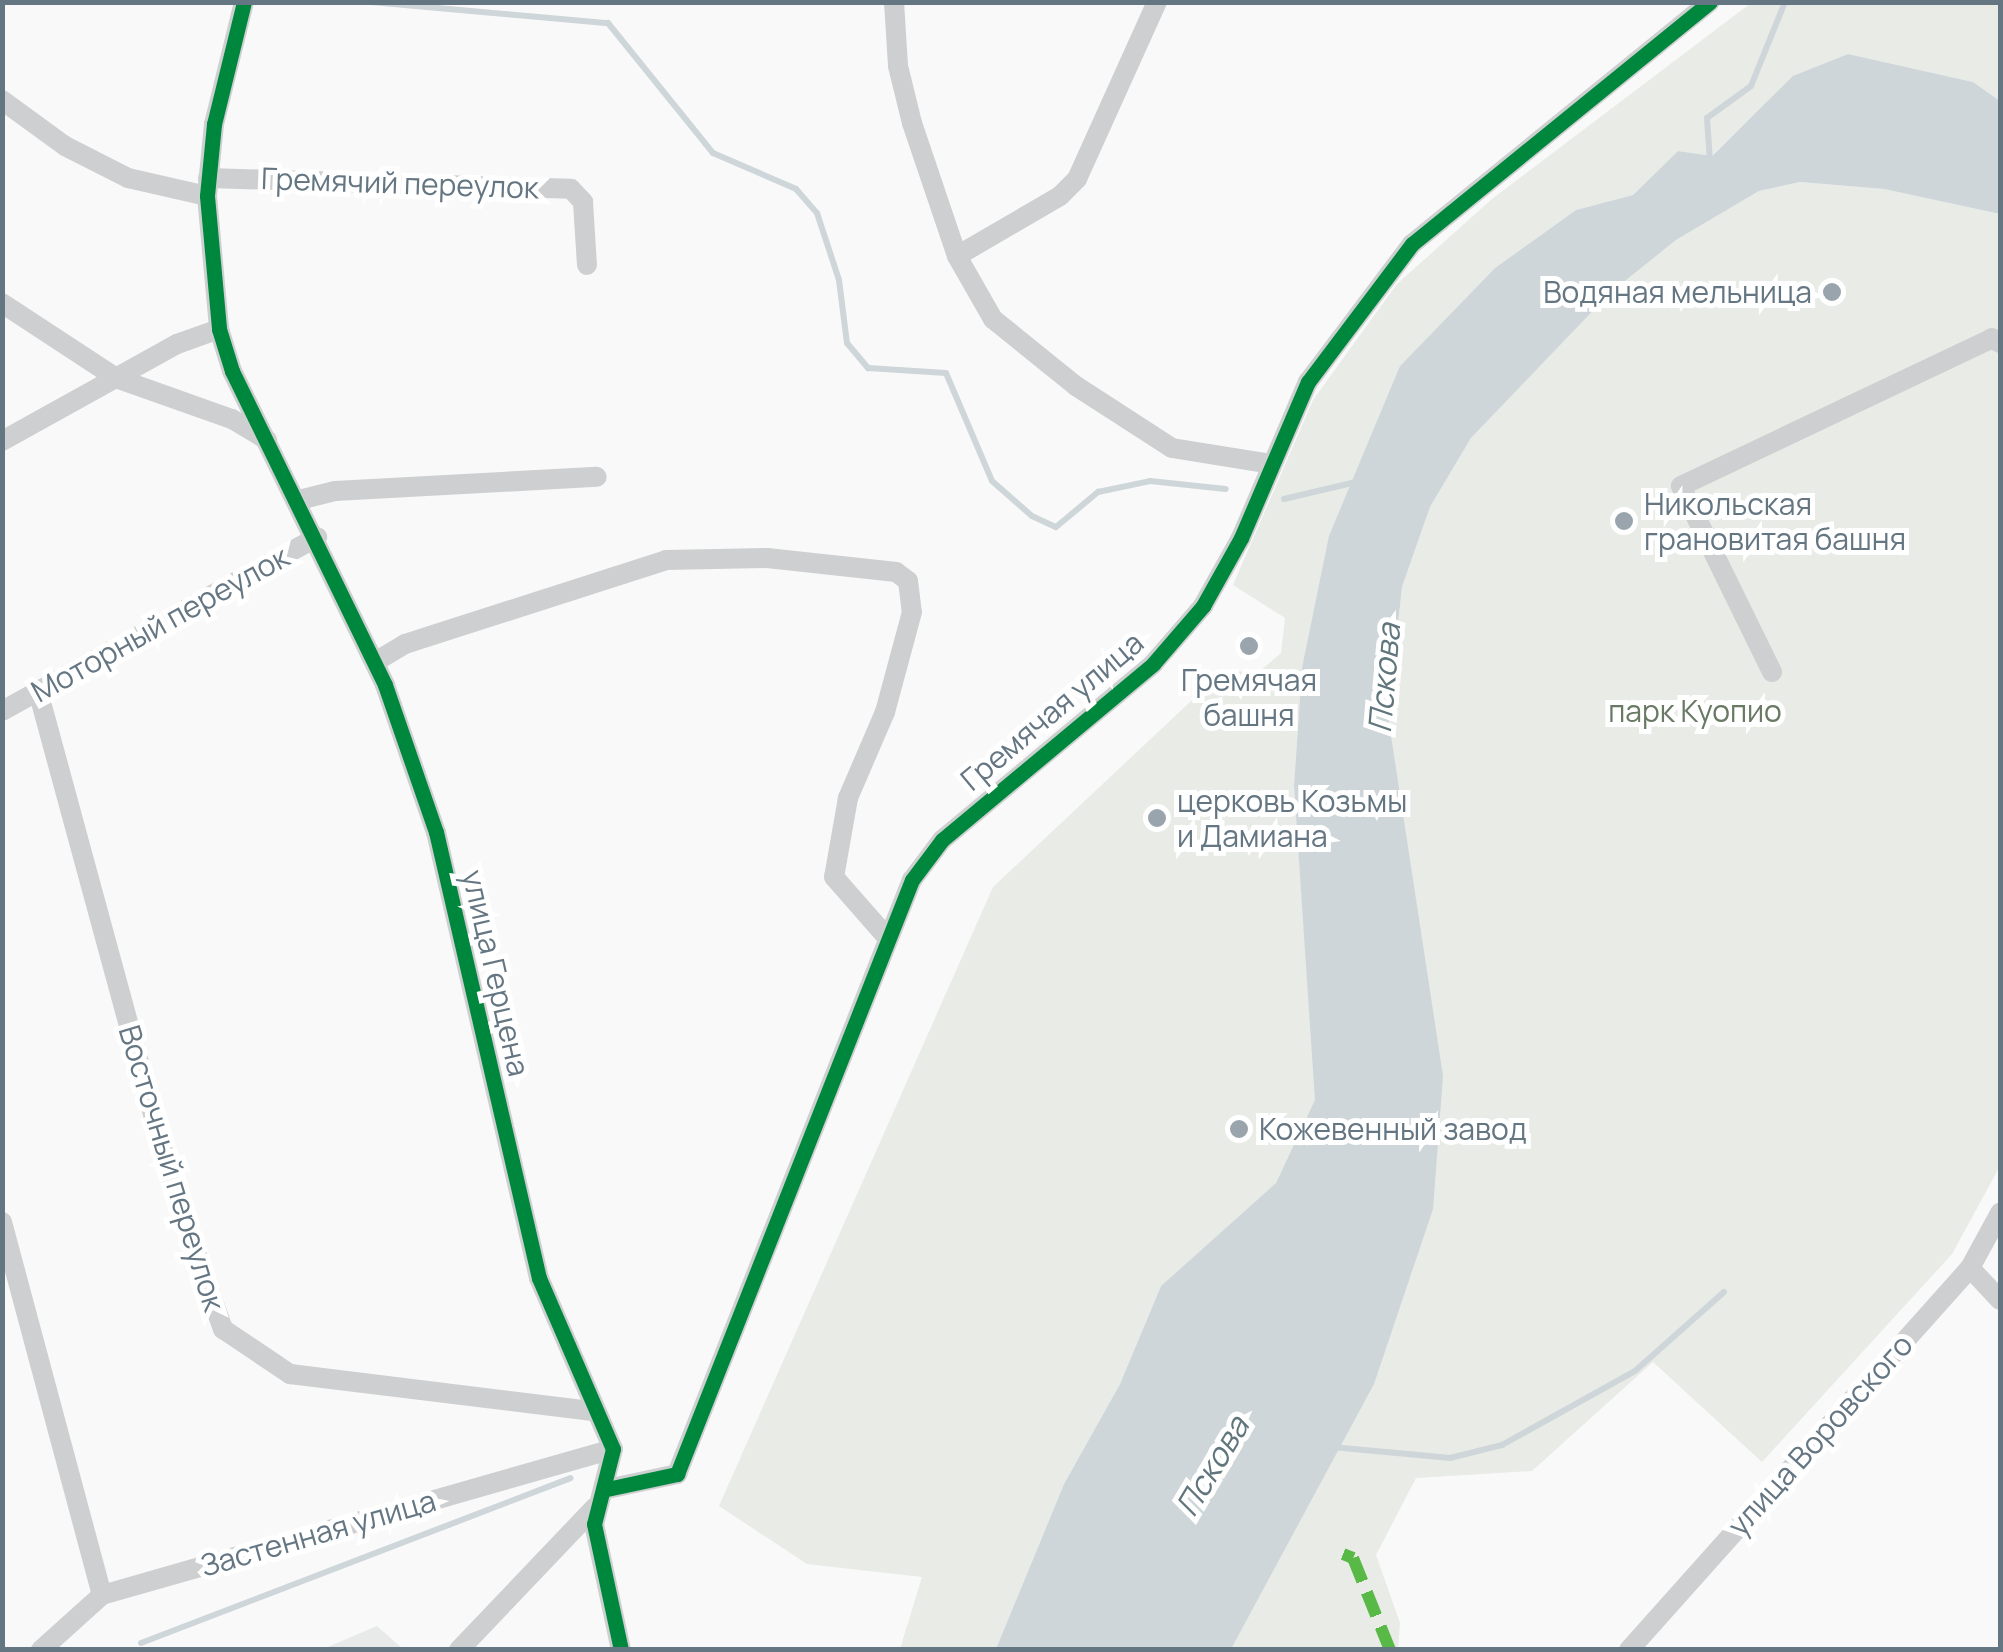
<!DOCTYPE html>
<meta charset="utf-8">
<style>
body{margin:0}
#map{position:relative;width:2003px;height:1652px;overflow:hidden;background:#f9f9f9;font-family:Manrope,sans-serif}
div>[style]{position:absolute}
.built>*{inset:0;background:#e8e9e9}
.green>*{inset:0;background:#e8ebe6}
.water>*{inset:0;background:#ced6d9}
.stream>*{height:6px;margin:-3px;padding:0 3px;transform-origin:3px;border-radius:3px;background:#ced6d9}
.street>*{height:20px;margin:-10px;padding:0 10px;transform-origin:10px;border-radius:10px;background:#cecfd0}
.quiet>*{height:12px;margin-top:-6px;transform-origin:0;background:repeating-linear-gradient(90deg,#58b947 0 25px,transparent 0 37px)}
.cycleway>*{height:15px;margin:-7.5px;padding:0 7.5px;transform-origin:7.5px;border-radius:7.5px;background:#00873e}
.dots>*{width:28px;height:28px;translate:-50% -50%;box-sizing:border-box;border:5px solid #fff;border-radius:50%}
span{translate:-50% -50%;white-space:nowrap;text-align:center;line-height:1.15;-webkit-text-stroke:10px #fff;paint-order:stroke}
.street-label{font-size:30px;color:#657683}
.poi-label{font-size:30px;color:#657683}
.right{translate:-100% -50%;text-align:right}
.left{translate:0 -50%;text-align:left}
.park-label{font-size:30px;color:#687a64}
.water-label{font-size:32px;color:#60757c;font-style:italic}
.frame{position:absolute;inset:0;border:5px solid #657683;pointer-events:none}
</style>
<div id="map">
<div class="built">
<div style="clip-path:polygon(377px 1626px,403px 1649px,323px 1649px)"></div>
</div>
<div class="green">
<div style="clip-path:polygon(1751px 3px,2000px 5px,2000px 101px,1973px 82px,1848px 54px,1794px 76px,1711px 156px,1678px 151px,1633px 195px,1576px 210px,1495px 268px,1400px 366px,1302px 668px,1294px 787px,1316px 1099px,1276px 1183px,1161px 1286px,1120px 1384px,1064px 1484px,996px 1649px,900px 1649px,922px 1577px,807px 1564px,719px 1506px,993px 887px,1222px 672px,1260px 671px,1281px 653px,1285px 618px,1233px 585px,1313px 400px,1397px 284px,1492px 199px)"></div>
<div style="clip-path:polygon(1800px 182px,1884px 189px,2000px 214px,2000px 1166px,1952px 1254px,1762px 1462px,1653px 1362px,1532px 1471px,1416px 1478px,1376px 1555px,1400px 1623px,1398px 1649px,1231px 1650px,1408px 858px,1388px 716px,1402px 587px,1430px 507px,1471px 438px,1610px 293px,1676px 240px,1759px 191px)"></div>
</div>
<div class="water">
<div style="clip-path:polygon(1848px 54px,1973px 82px,2000px 101px,2000px 214px,1884px 189px,1800px 182px,1759px 191px,1676px 240px,1610px 293px,1471px 438px,1430px 507px,1402px 587px,1388px 716px,1443px 1076px,1433px 1209px,1374px 1384px,1231px 1649px,996px 1649px,1064px 1484px,1120px 1384px,1161px 1286px,1276px 1183px,1315px 1100px,1294px 786px,1302px 668px,1329px 536px,1400px 366px,1495px 268px,1576px 210px,1633px 195px,1678px 151px,1712px 156px,1793px 76px)"></div>
</div>
<div class="stream">
<div style="left:371px;top:2px;width:238px;rotate:5.1deg"></div>
<div style="left:608px;top:23px;width:167px;rotate:51.1deg"></div>
<div style="left:713px;top:153px;width:90px;rotate:23.4deg"></div>
<div style="left:796px;top:189px;width:32px;rotate:49deg"></div>
<div style="left:817px;top:213px;width:71px;rotate:71.8deg"></div>
<div style="left:839px;top:280px;width:64px;rotate:82.8deg"></div>
<div style="left:847px;top:343px;width:33px;rotate:50deg"></div>
<div style="left:868px;top:368px;width:78px;rotate:3.7deg"></div>
<div style="left:946px;top:373px;width:117px;rotate:66.9deg"></div>
<div style="left:992px;top:481px;width:53px;rotate:41.2deg"></div>
<div style="left:1032px;top:516px;width:26px;rotate:25deg"></div>
<div style="left:1056px;top:527px;width:55px;rotate:-39.8deg"></div>
<div style="left:1098px;top:492px;width:53px;rotate:-11.9deg"></div>
<div style="left:1150px;top:481px;width:76px;rotate:6deg"></div>
<div style="left:1710px;top:162px;width:44px;rotate:-93.9deg"></div>
<div style="left:1707px;top:118px;width:54px;rotate:-36deg"></div>
<div style="left:1751px;top:86px;width:91px;rotate:-68deg"></div>
<div style="left:1284px;top:499px;width:74px;rotate:-13.3deg"></div>
<div style="left:1332px;top:1447px;width:119px;rotate:5.3deg"></div>
<div style="left:1450px;top:1458px;width:54px;rotate:-14deg"></div>
<div style="left:1502px;top:1445px;width:152px;rotate:-29.1deg"></div>
<div style="left:1635px;top:1371px;width:119px;rotate:-41.6deg"></div>
<div style="left:141px;top:1643px;width:460px;rotate:-21deg"></div>
</div>
<div class="street">
<div style="left:244px;top:2px;width:126px;rotate:103.8deg"></div>
<div style="left:214px;top:124px;width:72px;rotate:95.6deg"></div>
<div style="left:207px;top:196px;width:134px;rotate:84.8deg"></div>
<div style="left:219px;top:329px;width:44px;rotate:72.8deg"></div>
<div style="left:232px;top:371px;width:349px;rotate:64deg"></div>
<div style="left:385px;top:685px;width:156px;rotate:70.9deg"></div>
<div style="left:436px;top:832px;width:458px;rotate:77deg"></div>
<div style="left:539px;top:1278px;width:186px;rotate:66.6deg"></div>
<div style="left:613px;top:1449px;width:77px;rotate:104.2deg"></div>
<div style="left:594px;top:1524px;width:129px;rotate:77.9deg"></div>
<div style="left:894px;top:2px;width:64px;rotate:86.4deg"></div>
<div style="left:898px;top:66px;width:59px;rotate:76.2deg"></div>
<div style="left:912px;top:123px;width:140px;rotate:71.3deg"></div>
<div style="left:957px;top:256px;width:73px;rotate:60.3deg"></div>
<div style="left:993px;top:319px;width:107px;rotate:38.9deg"></div>
<div style="left:1076px;top:386px;width:114px;rotate:32.9deg"></div>
<div style="left:1172px;top:448px;width:100px;rotate:9.2deg"></div>
<div style="left:2px;top:100px;width:78px;rotate:36.1deg"></div>
<div style="left:65px;top:146px;width:71px;rotate:26.9deg"></div>
<div style="left:128px;top:178px;width:81px;rotate:12.8deg"></div>
<div style="left:208px;top:178px;width:363px;rotate:1.7deg"></div>
<div style="left:571px;top:189px;width:18px;rotate:47deg"></div>
<div style="left:583px;top:202px;width:63px;rotate:86.4deg"></div>
<div style="left:957px;top:256px;width:119px;rotate:-30.2deg"></div>
<div style="left:1060px;top:196px;width:24px;rotate:-45deg"></div>
<div style="left:1077px;top:179px;width:194px;rotate:-65.7deg"></div>
<div style="left:2px;top:303px;width:136px;rotate:33.3deg"></div>
<div style="left:116px;top:378px;width:123px;rotate:19.5deg"></div>
<div style="left:232px;top:419px;width:41px;rotate:31deg"></div>
<div style="left:2px;top:441px;width:200px;rotate:-29deg"></div>
<div style="left:177px;top:344px;width:45px;rotate:-19.7deg"></div>
<div style="left:299px;top:500px;width:37px;rotate:-14deg"></div>
<div style="left:335px;top:491px;width:262px;rotate:-3.1deg"></div>
<div style="left:375px;top:662px;width:35px;rotate:-31deg"></div>
<div style="left:405px;top:644px;width:274px;rotate:-17.8deg"></div>
<div style="left:666px;top:560px;width:101px;rotate:-1.1deg"></div>
<div style="left:767px;top:558px;width:130px;rotate:6.2deg"></div>
<div style="left:896px;top:572px;width:15px;rotate:37deg"></div>
<div style="left:908px;top:581px;width:31px;rotate:83deg"></div>
<div style="left:912px;top:612px;width:104px;rotate:105.1deg"></div>
<div style="left:885px;top:712px;width:94px;rotate:113.3deg"></div>
<div style="left:848px;top:798px;width:80px;rotate:100deg"></div>
<div style="left:834px;top:877px;width:77px;rotate:48.7deg"></div>
<div style="left:1772px;top:672px;width:207px;rotate:-116.1deg"></div>
<div style="left:1681px;top:486px;width:344px;rotate:-25.4deg"></div>
<div style="left:1992px;top:338px;width:9px;rotate:32deg"></div>
<div style="left:38px;top:691px;width:515px;rotate:74.8deg"></div>
<div style="left:173px;top:1188px;width:150px;rotate:70.5deg"></div>
<div style="left:223px;top:1329px;width:81px;rotate:33.9deg"></div>
<div style="left:290px;top:1374px;width:305px;rotate:7deg"></div>
<div style="left:2px;top:711px;width:360px;rotate:-28.9deg"></div>
<div style="left:2px;top:1222px;width:386px;rotate:75deg"></div>
<div style="left:1970px;top:1268px;width:44px;rotate:46.8deg"></div>
<div style="left:607px;top:1489px;width:72px;rotate:-12.1deg"></div>
<div style="left:677px;top:1474px;width:639px;rotate:-68.42deg"></div>
<div style="left:912px;top:880px;width:50px;rotate:-53.1deg"></div>
<div style="left:942px;top:840px;width:275px;rotate:-39.8deg"></div>
<div style="left:1153px;top:664px;width:77px;rotate:-49.2deg"></div>
<div style="left:1203px;top:606px;width:78px;rotate:-60.8deg"></div>
<div style="left:1241px;top:538px;width:170px;rotate:-66.8deg"></div>
<div style="left:1308px;top:382px;width:173px;rotate:-53deg"></div>
<div style="left:1412px;top:244px;width:384px;rotate:-39.1deg"></div>
<div style="left:41px;top:1650px;width:82px;rotate:-42deg"></div>
<div style="left:102px;top:1595px;width:531px;rotate:-15.95deg"></div>
<div style="left:459px;top:1650px;width:197px;rotate:-46.4deg"></div>
<div style="left:1629px;top:1650px;width:512px;rotate:-48.25deg"></div>
<div style="left:1970px;top:1268px;width:63px;rotate:-61.4deg"></div>
</div>
<div class="quiet">
<div style="left:1343px;top:1554px;width:11px;rotate:22deg"></div>
<div style="left:1353px;top:1558px;width:99px;rotate:68.1deg"></div>
</div>
<div class="cycleway">
<div style="left:244px;top:2px;width:126px;rotate:103.8deg"></div>
<div style="left:214px;top:124px;width:72px;rotate:95.6deg"></div>
<div style="left:207px;top:196px;width:134px;rotate:84.8deg"></div>
<div style="left:219px;top:329px;width:44px;rotate:72.8deg"></div>
<div style="left:232px;top:371px;width:349px;rotate:64deg"></div>
<div style="left:385px;top:685px;width:156px;rotate:70.9deg"></div>
<div style="left:436px;top:832px;width:458px;rotate:77deg"></div>
<div style="left:539px;top:1278px;width:186px;rotate:66.6deg"></div>
<div style="left:613px;top:1449px;width:77px;rotate:104.2deg"></div>
<div style="left:594px;top:1524px;width:129px;rotate:77.9deg"></div>
<div style="left:607px;top:1489px;width:72px;rotate:-12.1deg"></div>
<div style="left:677px;top:1474px;width:639px;rotate:-68.42deg"></div>
<div style="left:912px;top:880px;width:50px;rotate:-53.1deg"></div>
<div style="left:942px;top:840px;width:275px;rotate:-39.8deg"></div>
<div style="left:1153px;top:664px;width:77px;rotate:-49.2deg"></div>
<div style="left:1203px;top:606px;width:78px;rotate:-60.8deg"></div>
<div style="left:1241px;top:538px;width:170px;rotate:-66.8deg"></div>
<div style="left:1308px;top:382px;width:173px;rotate:-53deg"></div>
<div style="left:1412px;top:244px;width:384px;rotate:-39.1deg"></div>
</div>
<div class="dots">
<div style="left:1832px;top:292px;background:#99a4ac"></div>
<div style="left:1624px;top:521px;background:#99a4ac"></div>
<div style="left:1249px;top:646px;background:#99a4ac"></div>
<div style="left:1157px;top:818px;background:#99a4ac"></div>
<div style="left:1239px;top:1129px;background:#99a4ac"></div>
</div>
<div class="street-label">
<span style="left:400px;top:183px;rotate:2deg">Гремячий переулок</span>
<span style="left:160px;top:624px;rotate:-29deg">Моторный переулок</span>
<span style="left:1052px;top:711px;rotate:-40deg">Гремячая улица</span>
<span style="left:496px;top:973px;rotate:77deg">улица Герцена</span>
<span style="left:172px;top:1168px;rotate:73deg">Восточный переулок</span>
<span style="left:1820px;top:1435px;rotate:-48deg">улица Воровского</span>
<span style="left:318px;top:1533px;rotate:-16deg">Застенная улица</span>
</div>
<div class="poi-label">
<span class="right" style="left:1812px;top:292px">Водяная мельница</span>
<span class="left" style="left:1644px;top:521px">Никольская<br>грановитая башня</span>
<span style="left:1249px;top:697px">Гремячая<br>башня</span>
<span class="left" style="left:1177px;top:818px">церковь Козьмы<br>и Дамиана</span>
<span class="left" style="left:1259px;top:1129px">Кожевенный завод</span>
</div>
<div class="park-label">
<span style="left:1695px;top:711px">парк Куопио</span>
</div>
<div class="water-label">
<span style="left:1384px;top:678px;rotate:-85deg">Пскова</span>
<span style="left:1212px;top:1466px;rotate:-59deg">Пскова</span>
</div>
<div class="frame"></div>
</div>
